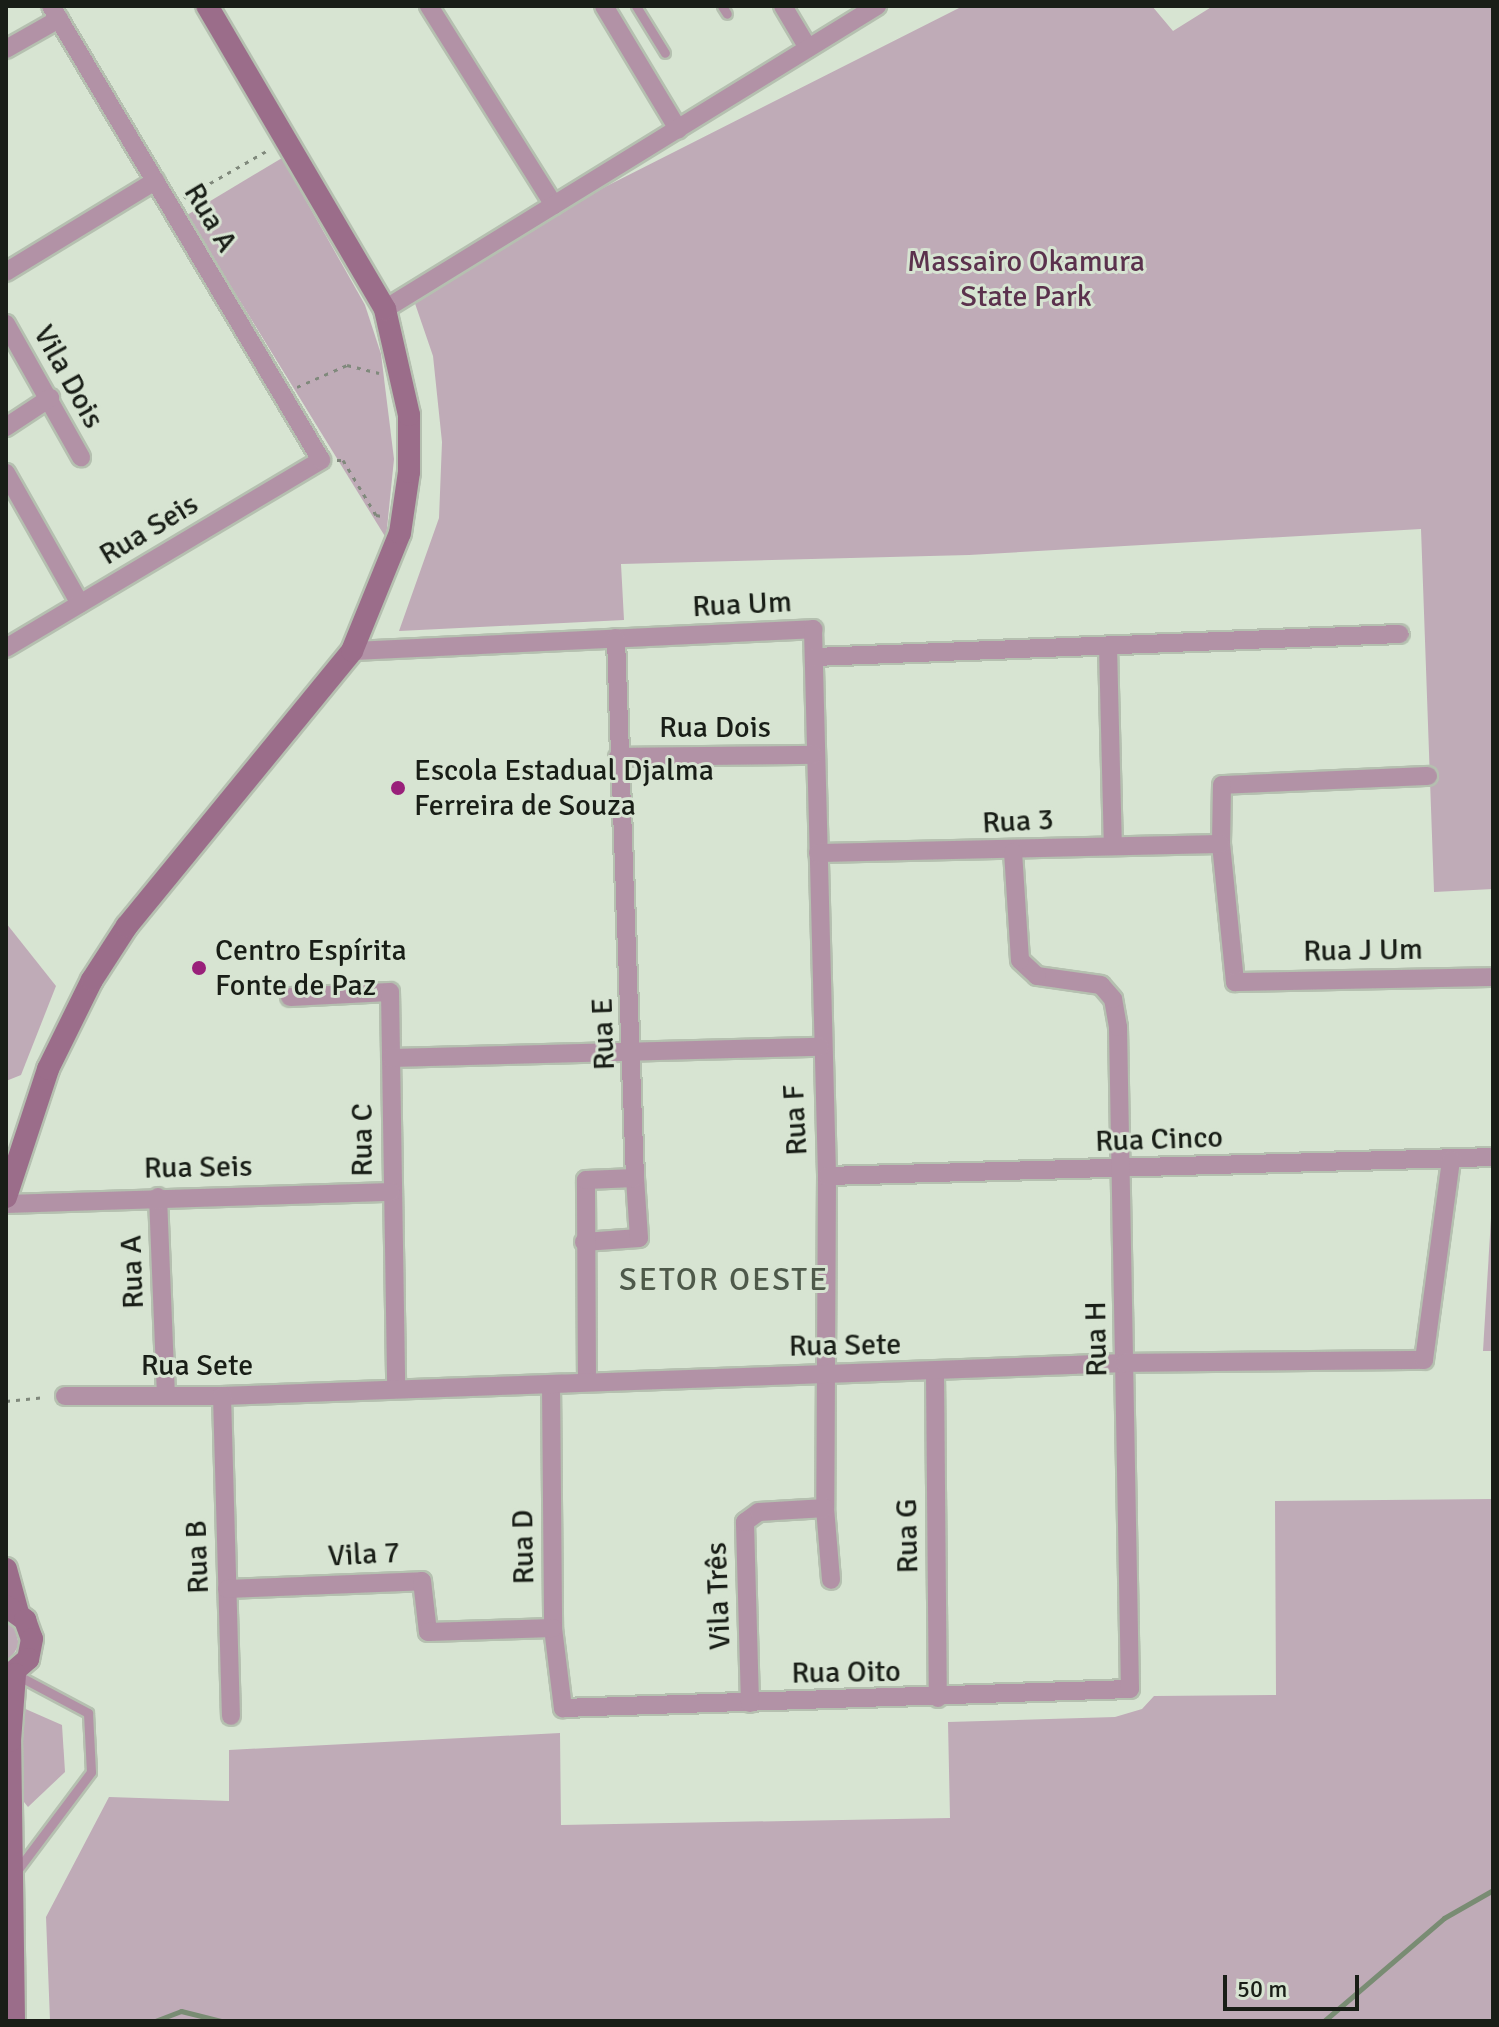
<!DOCTYPE html>
<meta charset="utf-8">
<style>
body{margin:0}
#map{position:relative;width:1499px;height:2027px;overflow:hidden;background:#d7e4d2;font-family:Signika,sans-serif}
div>[style]{position:absolute}
.green>*{inset:0;background:#bfabb7}
.stream>*{height:5px;margin:-2.5px;padding:0 2.5px;transform-origin:2.5px;border-radius:2.5px;background:#798c73}
.path>*{height:3px;margin-top:-1.5px;transform-origin:0;background:repeating-linear-gradient(90deg,#80897c 0 4px,transparent 0 10px)}
.roads{filter:drop-shadow(2px 0 #b5c0b0) drop-shadow(-2px 0 #b5c0b0) drop-shadow(0 2px #b5c0b0) drop-shadow(0 -2px #b5c0b0)}
.service>*{height:9px;margin:-4.5px;padding:0 4.5px;transform-origin:4.5px;border-radius:4.5px;background:#b292a6}
.minor>*{height:18px;margin:-9px;padding:0 9px;transform-origin:9px;border-radius:9px;background:#b292a6}
.secondary>*{height:22px;margin:-11px;padding:0 11px;transform-origin:11px;border-radius:11px;background:#9b6d8a}
.dots>*{width:22px;height:22px;translate:-50% -50%;box-sizing:border-box;border:4px solid #d7e4d2;border-radius:50%}
span{translate:-50% -50%;white-space:nowrap;text-align:center;line-height:1.15;-webkit-text-stroke:6px #d7e4d2;paint-order:stroke}
.street-label{font-size:30px;color:#191e17}
.park-label{font-size:30px;color:#5b314d}
.poi-label{font-size:30px;color:#191e17}
.left{translate:0 -50%;text-align:left}
.neighbourhood-label{font-size:32px;color:#4e594a;letter-spacing:2px}
.frame{position:absolute;inset:0;border:8px solid #191e17;pointer-events:none}
.scale{position:absolute;left:1223px;top:1975px;width:136px;height:36px;box-sizing:border-box;border:4px solid #191e17;border-top:0;padding-left:10px;font-size:24px;line-height:28px;white-space:nowrap;color:#191e17;-webkit-text-stroke:6px #d7e4d2;paint-order:stroke}
</style>
<div id="map">
<div class="green">
<div style="clip-path:polygon(963px 6px,1152px 6px,1173px 31px,1213px 6px,1493px 6px,1493px 889px,1434px 892px,1421px 529px,969px 555px,621px 564px,624px 620px,399px 631px,439px 518px,442px 442px,433px 356px,409px 286px)"></div>
<div style="clip-path:polygon(282px 158px,365px 305px,381px 354px,394px 459px,386px 538px,187px 215px)"></div>
<div style="clip-path:polygon(6px 923px,56px 986px,21px 1075px,6px 1081px)"></div>
<div style="clip-path:polygon(1491px 1218px,1493px 1218px,1493px 1351px,1483px 1351px)"></div>
<div style="clip-path:polygon(1493px 1499px,1493px 2021px,50px 2021px,46px 1917px,109px 1797px,229px 1801px,229px 1750px,560px 1733px,561px 1825px,950px 1818px,948px 1722px,1115px 1717px,1142px 1709px,1154px 1696px,1276px 1695px,1275px 1501px)"></div>
<div style="clip-path:polygon(6px 1620px,15px 1628px,19px 1645px,6px 1666px)"></div>
<div style="clip-path:polygon(21px 1707px,62px 1725px,65px 1772px,28px 1807px,20px 1797px)"></div>
</div>
<div class="stream">
<div style="left:155px;top:2021px;width:28px;rotate:-21deg"></div>
<div style="left:181px;top:2011px;width:41px;rotate:14deg"></div>
<div style="left:1324px;top:2021px;width:158px;rotate:-40.6deg"></div>
<div style="left:1444px;top:1918px;width:56px;rotate:-29.7deg"></div>
</div>
<div class="path">
<div style="left:184px;top:198px;width:97px;rotate:-29.7deg"></div>
<div style="left:297px;top:387px;width:55px;rotate:-23.7deg"></div>
<div style="left:347px;top:365px;width:33px;rotate:14deg"></div>
<div style="left:337px;top:460px;width:6px"></div>
<div style="left:343px;top:460px;width:64px;rotate:59deg"></div>
<div style="left:376px;top:515px;width:6px;rotate:9deg"></div>
<div style="left:6px;top:1401px;width:40px;rotate:-5.7deg"></div>
</div>
<div class="roads">
<div class="service">
<div style="left:636px;top:6px;width:55px;rotate:58.3deg"></div>
<div style="left:722px;top:6px;width:9px;rotate:58deg"></div>
<div style="left:15px;top:1674px;width:83px;rotate:28.1deg"></div>
<div style="left:88px;top:1713px;width:59px;rotate:87.1deg"></div>
<div style="left:91px;top:1772px;width:125px;rotate:126.9deg"></div>
</div>
<div class="minor">
<div style="left:429px;top:6px;width:235px;rotate:57.9deg"></div>
<div style="left:604px;top:6px;width:144px;rotate:59deg"></div>
<div style="left:783px;top:6px;width:49px;rotate:59.2deg"></div>
<div style="left:6px;top:49px;width:61px;rotate:-29.5deg"></div>
<div style="left:6px;top:272px;width:175px;rotate:-31.4deg"></div>
<div style="left:385px;top:309px;width:578px;rotate:-31.63deg"></div>
<div style="left:6px;top:324px;width:153px;rotate:60.6deg"></div>
<div style="left:6px;top:427px;width:53px;rotate:-33.4deg"></div>
<div style="left:6px;top:473px;width:150px;rotate:60.5deg"></div>
<div style="left:1108px;top:646px;width:198px;rotate:88.6deg"></div>
<div style="left:6px;top:648px;width:367px;rotate:-30.8deg"></div>
<div style="left:321px;top:460px;width:528px;rotate:-120.74deg"></div>
<div style="left:352px;top:651px;width:462px;rotate:-2.7deg"></div>
<div style="left:813px;top:629px;width:547px;rotate:88.53deg"></div>
<div style="left:827px;top:1176px;width:332px;rotate:90.3deg"></div>
<div style="left:825px;top:1508px;width:72px;rotate:85.2deg"></div>
<div style="left:814px;top:657px;width:586px;rotate:-2.25deg"></div>
<div style="left:618px;top:757px;width:195px;rotate:-0.6deg"></div>
<div style="left:1428px;top:776px;width:206px;rotate:177.5deg"></div>
<div style="left:1222px;top:785px;width:59px;rotate:91deg"></div>
<div style="left:1221px;top:844px;width:139px;rotate:84.2deg"></div>
<div style="left:1235px;top:982px;width:258px;rotate:-1.1deg"></div>
<div style="left:818px;top:853px;width:403px;rotate:-1.3deg"></div>
<div style="left:290px;top:997px;width:100px;rotate:-2.9deg"></div>
<div style="left:390px;top:992px;width:397px;rotate:89.1deg"></div>
<div style="left:391px;top:1058px;width:429px;rotate:-1.5deg"></div>
<div style="left:827px;top:1176px;width:666px;rotate:-1.63deg"></div>
<div style="left:158px;top:1197px;width:197px;rotate:87.7deg"></div>
<div style="left:6px;top:1204px;width:385px;rotate:-1.8deg"></div>
<div style="left:584px;top:1242px;width:55px;rotate:-4.2deg"></div>
<div style="left:639px;top:1238px;width:60px;rotate:-93.8deg"></div>
<div style="left:935px;top:1373px;width:325px;rotate:89.5deg"></div>
<div style="left:587px;top:1382px;width:202px;rotate:-90.3deg"></div>
<div style="left:586px;top:1180px;width:49px;rotate:-2.3deg"></div>
<div style="left:635px;top:1178px;width:540px;rotate:-92.02deg"></div>
<div style="left:551px;top:1384px;width:244px;rotate:89.5deg"></div>
<div style="left:553px;top:1628px;width:81px;rotate:82.9deg"></div>
<div style="left:563px;top:1708px;width:567px;rotate:-1.92deg"></div>
<div style="left:1130px;top:1689px;width:662px;rotate:-91.04deg"></div>
<div style="left:1118px;top:1027px;width:28px;rotate:-100deg"></div>
<div style="left:1113px;top:999px;width:18px;rotate:-131deg"></div>
<div style="left:1101px;top:985px;width:65px;rotate:-172deg"></div>
<div style="left:1037px;top:976px;width:23px;rotate:-137deg"></div>
<div style="left:1020px;top:960px;width:108px;rotate:-93.7deg"></div>
<div style="left:65px;top:1396px;width:157px"></div>
<div style="left:222px;top:1396px;width:904px;rotate:-2.09deg"></div>
<div style="left:1125px;top:1363px;width:299px;rotate:-0.6deg"></div>
<div style="left:1424px;top:1360px;width:202px;rotate:-82.3deg"></div>
<div style="left:222px;top:1396px;width:320px;rotate:88.4deg"></div>
<div style="left:227px;top:1589px;width:195px;rotate:-2.3deg"></div>
<div style="left:422px;top:1581px;width:51px;rotate:83.3deg"></div>
<div style="left:428px;top:1632px;width:125px;rotate:-1.8deg"></div>
<div style="left:750px;top:1703px;width:181px;rotate:-91.6deg"></div>
<div style="left:745px;top:1522px;width:17px;rotate:-36deg"></div>
<div style="left:759px;top:1512px;width:66px;rotate:-3.5deg"></div>
</div>
<div class="secondary">
<div style="left:6px;top:1197px;width:135px;rotate:-71.8deg"></div>
<div style="left:48px;top:1069px;width:99px;rotate:-63.7deg"></div>
<div style="left:92px;top:980px;width:64px;rotate:-57.1deg"></div>
<div style="left:127px;top:926px;width:355px;rotate:-50.7deg"></div>
<div style="left:352px;top:651px;width:127px;rotate:-67.9deg"></div>
<div style="left:400px;top:533px;width:62px;rotate:-81.6deg"></div>
<div style="left:409px;top:472px;width:57px;rotate:-90deg"></div>
<div style="left:409px;top:415px;width:109px;rotate:-102.8deg"></div>
<div style="left:385px;top:309px;width:351px;rotate:-120.4deg"></div>
<div style="left:6px;top:1569px;width:46px;rotate:74.7deg"></div>
<div style="left:6px;top:1606px;width:24px;rotate:36deg"></div>
<div style="left:25px;top:1620px;width:20px;rotate:70deg"></div>
<div style="left:32px;top:1639px;width:20px;rotate:101deg"></div>
<div style="left:28px;top:1659px;width:29px;rotate:139deg"></div>
<div style="left:14px;top:2021px;width:280px;rotate:-90.8deg"></div>
<div style="left:10px;top:1741px;width:67px;rotate:-85.7deg"></div>
</div>
</div>
<div class="dots">
<div style="left:398px;top:788px;background:#99207a"></div>
<div style="left:199px;top:968px;background:#99207a"></div>
</div>
<div class="street-label">
<span style="left:210px;top:218px;rotate:59deg">Rua A</span>
<span style="left:68px;top:377px;rotate:61deg">Vila Dois</span>
<span style="left:149px;top:530px;rotate:-31deg">Rua Seis</span>
<span style="left:742px;top:605px;rotate:-3deg">Rua Um</span>
<span style="left:715px;top:728px">Rua Dois</span>
<span style="left:1018px;top:822px;rotate:-3deg">Rua 3</span>
<span style="left:1363px;top:951px;rotate:-1deg">Rua J Um</span>
<span style="left:604px;top:1034px;rotate:-92deg">Rua E</span>
<span style="left:796px;top:1120px;rotate:-93deg">Rua F</span>
<span style="left:363px;top:1140px;rotate:-90deg">Rua C</span>
<span style="left:1159px;top:1140px;rotate:-2deg">Rua Cinco</span>
<span style="left:198px;top:1168px;rotate:-1deg">Rua Seis</span>
<span style="left:133px;top:1272px;rotate:-92deg">Rua A</span>
<span style="left:1097px;top:1339px;rotate:-91deg">Rua H</span>
<span style="left:845px;top:1346px;rotate:-1deg">Rua Sete</span>
<span style="left:197px;top:1366px">Rua Sete</span>
<span style="left:908px;top:1536px;rotate:-91deg">Rua G</span>
<span style="left:524px;top:1547px;rotate:-91deg">Rua D</span>
<span style="left:364px;top:1555px;rotate:-3deg">Vila 7</span>
<span style="left:198px;top:1557px;rotate:-92deg">Rua B</span>
<span style="left:719px;top:1596px;rotate:-92deg">Vila Três</span>
<span style="left:846px;top:1673px;rotate:-1deg">Rua Oito</span>
</div>
<div class="park-label">
<span style="left:1026px;top:279px">Massairo Okamura<br>State Park</span>
</div>
<div class="poi-label">
<span class="left" style="left:414px;top:788px">Escola Estadual Djalma<br>Ferreira de Souza</span>
<span class="left" style="left:215px;top:968px">Centro Espírita<br>Fonte de Paz</span>
</div>
<div class="neighbourhood-label">
<span style="left:724px;top:1280px">SETOR OESTE</span>
</div>
<div class="frame"></div>
<div class="scale">50 m</div>
</div>
